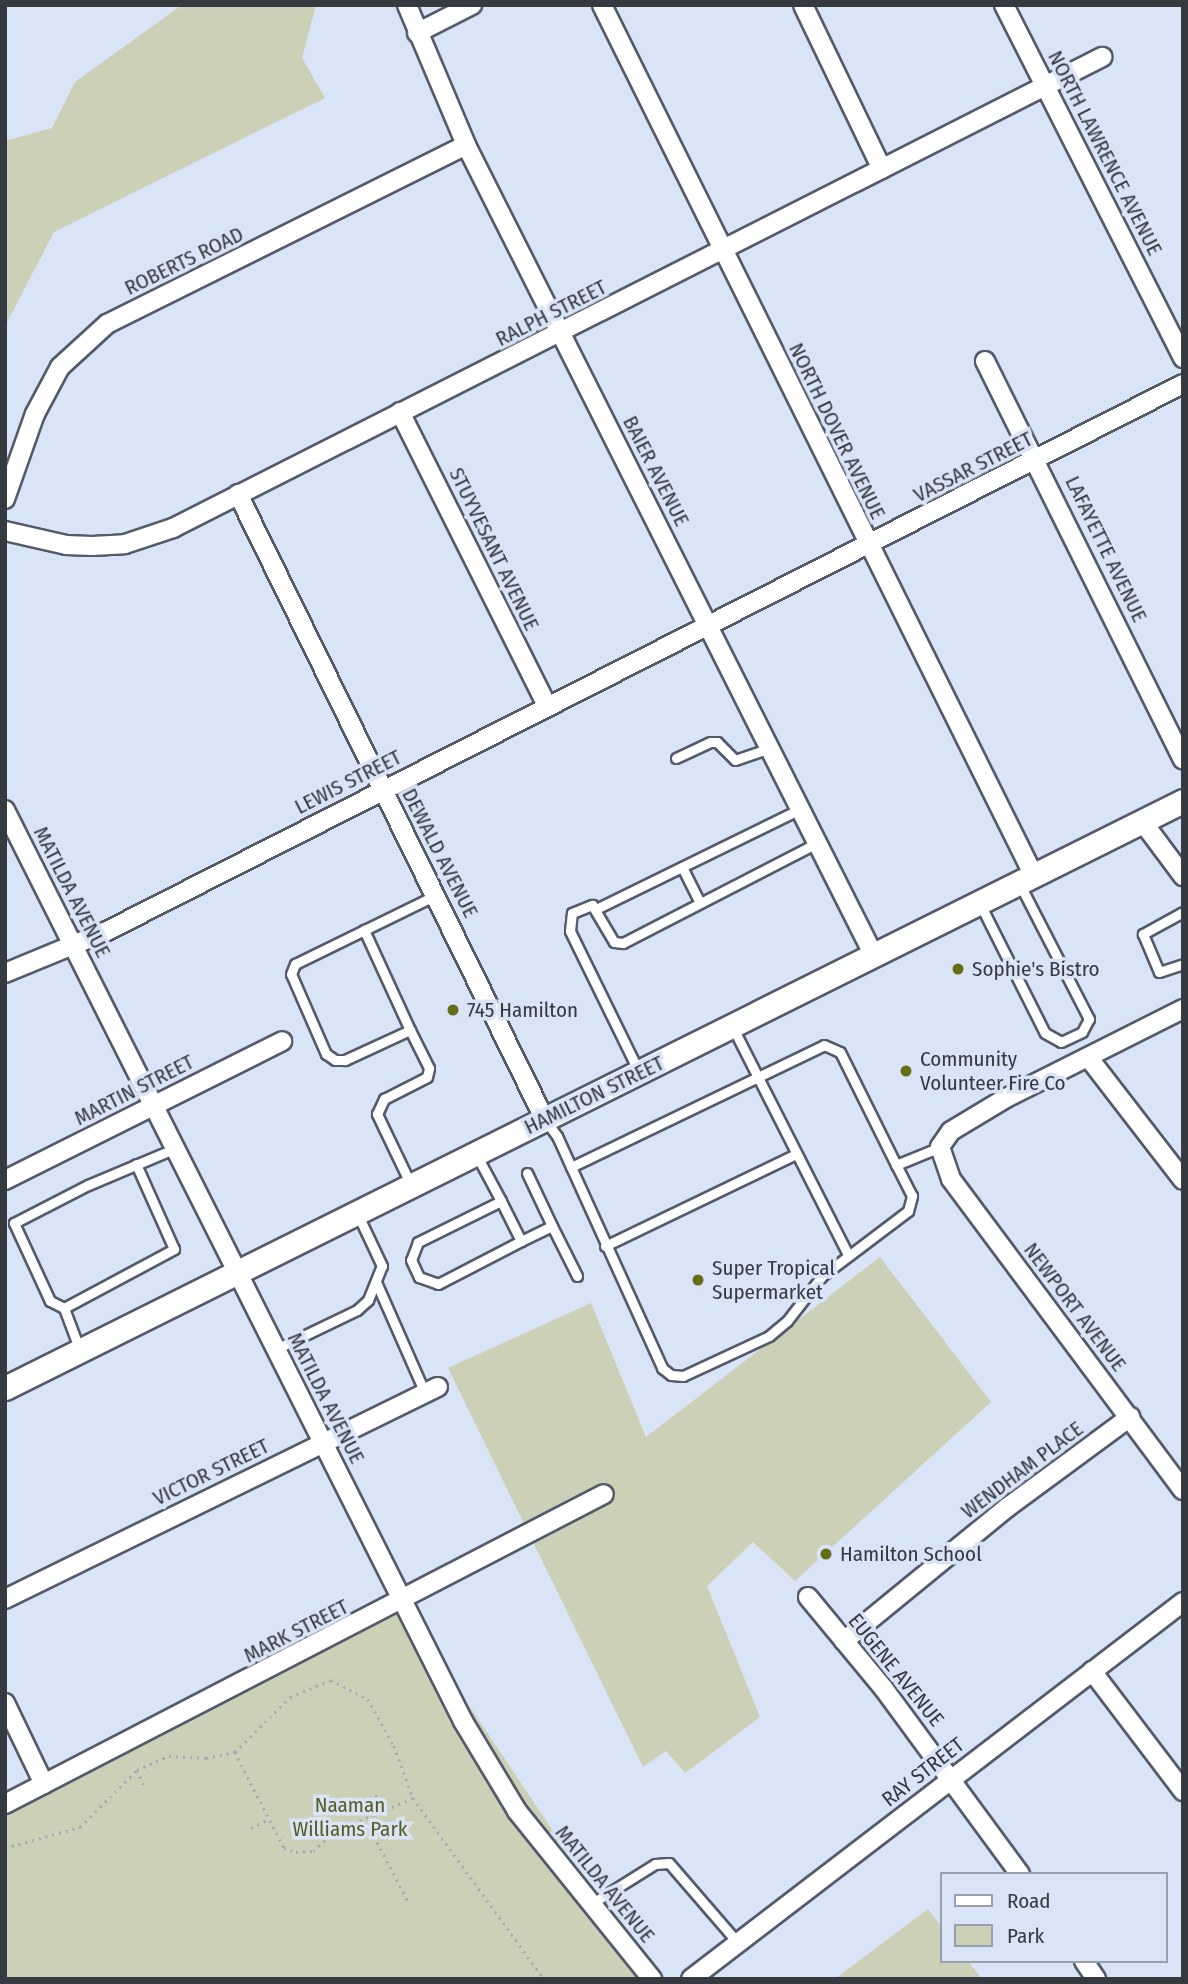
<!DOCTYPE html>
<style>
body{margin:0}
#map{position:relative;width:1188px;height:1984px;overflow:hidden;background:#d9e4f6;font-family:"Fira Sans Condensed",sans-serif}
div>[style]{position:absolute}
.green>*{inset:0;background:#cbd0b6}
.path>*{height:2.5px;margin-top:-1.25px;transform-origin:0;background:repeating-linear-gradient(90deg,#a2abb9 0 2px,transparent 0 7px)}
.roads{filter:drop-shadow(2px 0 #535b6b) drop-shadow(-2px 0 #535b6b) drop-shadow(0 2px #535b6b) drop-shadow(0 -2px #535b6b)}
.service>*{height:9px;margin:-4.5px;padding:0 4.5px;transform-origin:4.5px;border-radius:4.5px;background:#fff}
.minor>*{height:18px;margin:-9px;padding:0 9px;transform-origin:9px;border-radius:9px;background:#fff}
.tertiary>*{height:23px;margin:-11.5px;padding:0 11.5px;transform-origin:11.5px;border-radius:11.5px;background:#fff}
.dots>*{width:19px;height:19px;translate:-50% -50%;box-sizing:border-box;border:4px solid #d9e4f6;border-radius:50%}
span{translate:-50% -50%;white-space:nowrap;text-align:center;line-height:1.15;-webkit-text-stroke:7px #d9e4f6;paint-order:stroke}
.street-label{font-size:21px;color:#353940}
.poi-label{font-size:21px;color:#353940}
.left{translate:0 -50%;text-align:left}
.park-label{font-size:21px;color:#555d1f}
.frame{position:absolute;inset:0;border:7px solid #353940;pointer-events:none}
.legend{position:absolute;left:940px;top:1872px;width:228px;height:91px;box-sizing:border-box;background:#d9e4f6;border:2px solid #97a0ad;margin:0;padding:9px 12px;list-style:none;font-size:21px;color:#353940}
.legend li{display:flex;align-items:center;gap:14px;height:35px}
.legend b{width:35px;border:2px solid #97a0ad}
</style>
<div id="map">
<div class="green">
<div style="clip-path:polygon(182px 5px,316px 5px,302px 58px,325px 98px,54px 232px,5px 326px,5px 141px,52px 128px,75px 82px)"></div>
<div style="clip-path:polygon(880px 1257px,991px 1402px,795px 1581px,753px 1542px,707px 1586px,760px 1717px,685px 1773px,666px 1751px,643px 1767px,448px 1368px,591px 1303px,646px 1437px)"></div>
<div style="clip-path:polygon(405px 1610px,652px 1979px,5px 1979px,5px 1809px)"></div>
<div style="clip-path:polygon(928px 1909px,941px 1926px,941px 1961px,968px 1961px,982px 1979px,835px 1979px)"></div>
</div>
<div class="path">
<div style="left:235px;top:1752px;width:78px;rotate:-45deg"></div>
<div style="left:290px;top:1697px;width:44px;rotate:-22.5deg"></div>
<div style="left:331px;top:1680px;width:42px;rotate:27.2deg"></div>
<div style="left:368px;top:1699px;width:54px;rotate:61deg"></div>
<div style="left:394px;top:1746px;width:55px;rotate:69.9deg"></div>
<div style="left:137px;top:1770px;width:17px;rotate:66deg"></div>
<div style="left:376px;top:1795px;width:18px;rotate:74deg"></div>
<div style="left:381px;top:1812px;width:25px;rotate:106deg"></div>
<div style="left:374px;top:1836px;width:76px;rotate:62.4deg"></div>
<div style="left:251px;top:1828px;width:20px;rotate:-27deg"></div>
<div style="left:5px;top:1848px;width:78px;rotate:-15.6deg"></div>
<div style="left:80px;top:1827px;width:81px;rotate:-45deg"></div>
<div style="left:137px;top:1770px;width:35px;rotate:-24deg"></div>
<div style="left:169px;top:1756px;width:37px;rotate:3deg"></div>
<div style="left:206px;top:1758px;width:30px;rotate:-12deg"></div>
<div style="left:235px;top:1752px;width:108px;rotate:63deg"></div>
<div style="left:284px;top:1848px;width:13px;rotate:18deg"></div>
<div style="left:296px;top:1852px;width:17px;rotate:-3deg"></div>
<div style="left:313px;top:1851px;width:28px;rotate:-42deg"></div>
<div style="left:334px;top:1832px;width:86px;rotate:-23.3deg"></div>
<div style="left:413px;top:1798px;width:223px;rotate:54.1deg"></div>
</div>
<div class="roads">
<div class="service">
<div style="left:676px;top:758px;width:38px;rotate:-25deg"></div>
<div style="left:711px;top:742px;width:6px"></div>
<div style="left:717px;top:742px;width:25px;rotate:45deg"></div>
<div style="left:735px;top:760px;width:37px;rotate:-19deg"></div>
<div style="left:682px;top:867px;width:40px;rotate:63.4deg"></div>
<div style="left:980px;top:904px;width:144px;rotate:63.3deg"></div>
<div style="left:1045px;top:1033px;width:18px;rotate:29deg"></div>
<div style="left:1061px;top:1042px;width:23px;rotate:-25deg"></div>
<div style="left:1082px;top:1032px;width:15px;rotate:-62deg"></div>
<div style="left:1089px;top:1019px;width:151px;rotate:-117.2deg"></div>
<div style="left:596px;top:909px;width:227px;rotate:-26.1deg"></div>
<div style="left:1183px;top:912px;width:46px;rotate:151.2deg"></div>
<div style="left:1143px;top:934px;width:41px;rotate:67.2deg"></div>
<div style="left:1159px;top:972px;width:25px;rotate:-18deg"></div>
<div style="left:364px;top:930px;width:110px;rotate:65.3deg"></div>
<div style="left:733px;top:1028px;width:254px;rotate:63.1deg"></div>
<div style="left:639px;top:1072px;width:157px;rotate:-116.1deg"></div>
<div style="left:570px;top:931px;width:18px;rotate:-84deg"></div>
<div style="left:572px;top:913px;width:22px;rotate:-22deg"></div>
<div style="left:592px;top:905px;width:43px;rotate:59.3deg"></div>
<div style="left:614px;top:942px;width:9px;rotate:6deg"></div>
<div style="left:623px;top:943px;width:218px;rotate:-27.3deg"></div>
<div style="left:546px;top:1121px;width:19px;rotate:54deg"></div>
<div style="left:557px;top:1136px;width:255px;rotate:65.6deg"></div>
<div style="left:662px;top:1368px;width:11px;rotate:38deg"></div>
<div style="left:671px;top:1375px;width:12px;rotate:5deg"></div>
<div style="left:683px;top:1376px;width:95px;rotate:-24.9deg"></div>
<div style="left:769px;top:1336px;width:23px;rotate:-40deg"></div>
<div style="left:787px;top:1321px;width:57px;rotate:-52.1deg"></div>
<div style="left:822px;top:1276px;width:108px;rotate:-37.1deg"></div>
<div style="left:908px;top:1211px;width:16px;rotate:-75deg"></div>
<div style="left:912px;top:1196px;width:35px;rotate:-117deg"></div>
<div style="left:896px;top:1165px;width:48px;rotate:-22.2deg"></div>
<div style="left:477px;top:1156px;width:51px;rotate:61.9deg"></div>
<div style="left:501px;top:1201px;width:93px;rotate:153.7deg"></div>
<div style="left:418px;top:1242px;width:19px;rotate:111deg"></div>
<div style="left:411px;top:1260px;width:19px;rotate:65deg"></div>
<div style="left:419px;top:1277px;width:20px;rotate:20deg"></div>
<div style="left:438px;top:1284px;width:93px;rotate:-27.4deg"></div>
<div style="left:521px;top:1241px;width:45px;rotate:-116.6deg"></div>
<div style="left:571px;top:1167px;width:281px;rotate:-25.7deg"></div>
<div style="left:824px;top:1045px;width:17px;rotate:24deg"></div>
<div style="left:840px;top:1052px;width:126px;rotate:63.6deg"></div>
<div style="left:527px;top:1173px;width:59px;rotate:64.7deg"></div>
<div style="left:411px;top:1185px;width:79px;rotate:-115.6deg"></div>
<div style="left:377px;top:1114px;width:17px;rotate:-65deg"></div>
<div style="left:384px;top:1099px;width:48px;rotate:-27.1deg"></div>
<div style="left:427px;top:1077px;width:9px;rotate:-77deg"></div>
<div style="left:429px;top:1068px;width:42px;rotate:-116.6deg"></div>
<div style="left:410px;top:1030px;width:72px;rotate:155.2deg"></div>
<div style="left:345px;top:1060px;width:10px;rotate:180deg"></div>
<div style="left:335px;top:1060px;width:11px;rotate:-146deg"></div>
<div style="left:326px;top:1054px;width:87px;rotate:-113.6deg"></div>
<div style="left:291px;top:974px;width:11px;rotate:-68deg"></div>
<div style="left:295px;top:964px;width:157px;rotate:-26.1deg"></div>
<div style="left:521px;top:1241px;width:34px;rotate:-26deg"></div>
<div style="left:552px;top:1226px;width:56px;rotate:63.4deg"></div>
<div style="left:605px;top:1246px;width:212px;rotate:-25.7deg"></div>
<div style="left:376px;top:1282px;width:121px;rotate:66.2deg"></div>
<div style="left:64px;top:1308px;width:125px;rotate:-28.2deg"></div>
<div style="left:174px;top:1249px;width:93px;rotate:-114.1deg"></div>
<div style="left:79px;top:1348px;width:43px;rotate:-110.6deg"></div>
<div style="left:64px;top:1308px;width:16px;rotate:-153deg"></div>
<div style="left:50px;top:1301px;width:86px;rotate:-114.8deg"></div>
<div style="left:14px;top:1223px;width:83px;rotate:-27.2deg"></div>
<div style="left:88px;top:1185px;width:95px;rotate:-22.8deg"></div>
<div style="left:276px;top:1349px;width:90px;rotate:-25.7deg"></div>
<div style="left:357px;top:1310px;width:15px;rotate:-42deg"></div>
<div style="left:368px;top:1300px;width:37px;rotate:-68deg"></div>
<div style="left:382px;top:1266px;width:56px;rotate:-115.2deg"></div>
<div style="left:591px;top:1904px;width:75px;rotate:-32deg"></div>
<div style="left:655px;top:1864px;width:14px;rotate:-4deg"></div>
<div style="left:669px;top:1863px;width:106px;rotate:49.2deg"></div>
</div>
<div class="minor">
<div style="left:407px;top:5px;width:152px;rotate:67.1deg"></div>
<div style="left:466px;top:145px;width:906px;rotate:63.29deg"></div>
<div style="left:602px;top:5px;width:972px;rotate:63.62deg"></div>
<div style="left:803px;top:5px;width:182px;rotate:64.3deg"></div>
<div style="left:1004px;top:5px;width:396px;rotate:63.1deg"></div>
<div style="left:417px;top:33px;width:62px;rotate:-27deg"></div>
<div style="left:985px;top:361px;width:445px;rotate:63.6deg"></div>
<div style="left:400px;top:412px;width:329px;rotate:63.4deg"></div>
<div style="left:238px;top:494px;width:697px;rotate:63.88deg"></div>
<div style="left:5px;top:499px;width:90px;rotate:-70.6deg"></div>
<div style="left:35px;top:414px;width:53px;rotate:-62deg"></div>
<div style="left:60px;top:367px;width:64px;rotate:-42.5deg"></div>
<div style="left:107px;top:324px;width:401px;rotate:-26.5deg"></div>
<div style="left:5px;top:531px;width:63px;rotate:12.9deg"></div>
<div style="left:66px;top:545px;width:26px;rotate:2deg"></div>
<div style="left:92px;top:546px;width:33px;rotate:-3deg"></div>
<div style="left:125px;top:544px;width:51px;rotate:-18.4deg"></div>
<div style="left:173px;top:528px;width:1042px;rotate:-26.88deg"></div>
<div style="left:5px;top:810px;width:1020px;rotate:63.31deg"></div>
<div style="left:463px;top:1721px;width:105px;rotate:59deg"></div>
<div style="left:517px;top:1811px;width:216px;rotate:51.2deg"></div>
<div style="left:1142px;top:821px;width:69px;rotate:53.3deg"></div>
<div style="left:5px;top:973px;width:110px;rotate:-22.4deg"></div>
<div style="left:107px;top:931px;width:1207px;rotate:-26.95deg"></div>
<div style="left:1183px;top:1009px;width:198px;rotate:153.3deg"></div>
<div style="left:1006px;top:1098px;width:64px;rotate:149deg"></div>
<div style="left:951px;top:1131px;width:19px;rotate:125deg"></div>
<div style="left:940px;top:1147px;width:34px;rotate:71deg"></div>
<div style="left:951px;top:1179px;width:388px;rotate:53.3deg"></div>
<div style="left:1088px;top:1057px;width:155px;rotate:52.3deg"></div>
<div style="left:5px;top:1180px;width:310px;rotate:-26.6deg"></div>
<div style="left:808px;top:1597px;width:119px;rotate:50.4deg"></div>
<div style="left:884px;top:1689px;width:230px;rotate:53.7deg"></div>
<div style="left:5px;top:1599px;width:482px;rotate:-26.1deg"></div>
<div style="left:844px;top:1641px;width:212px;rotate:-39.3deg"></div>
<div style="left:1008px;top:1507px;width:152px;rotate:-36.4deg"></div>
<div style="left:1092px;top:1671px;width:151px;rotate:52.8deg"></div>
<div style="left:5px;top:1703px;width:90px;rotate:64.3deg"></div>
<div style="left:5px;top:1804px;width:674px;rotate:-27.36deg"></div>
<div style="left:1084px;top:1961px;width:22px;rotate:56deg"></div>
<div style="left:691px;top:1979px;width:620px;rotate:-37.46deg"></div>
</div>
<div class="tertiary">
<div style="left:5px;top:1388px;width:1316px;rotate:-26.49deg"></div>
</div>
</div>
<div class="dots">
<div style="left:958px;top:969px;background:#656e16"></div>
<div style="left:453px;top:1010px;background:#656e16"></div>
<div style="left:906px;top:1071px;background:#656e16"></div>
<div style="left:698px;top:1280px;background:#656e16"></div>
<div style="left:826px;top:1554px;background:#656e16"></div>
</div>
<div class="street-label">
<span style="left:1105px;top:153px;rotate:63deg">NORTH LAWRENCE AVENUE</span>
<span style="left:184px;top:261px;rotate:-26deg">ROBERTS ROAD</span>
<span style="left:551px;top:313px;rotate:-27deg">RALPH STREET</span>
<span style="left:837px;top:431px;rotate:64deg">NORTH DOVER AVENUE</span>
<span style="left:973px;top:467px;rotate:-27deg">VASSAR STREET</span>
<span style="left:656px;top:471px;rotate:63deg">BAIER AVENUE</span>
<span style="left:494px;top:549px;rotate:64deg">STUYVESANT AVENUE</span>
<span style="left:1106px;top:549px;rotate:64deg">LAFAYETTE AVENUE</span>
<span style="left:348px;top:782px;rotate:-27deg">LEWIS STREET</span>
<span style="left:440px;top:853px;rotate:63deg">DEWALD AVENUE</span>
<span style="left:72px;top:892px;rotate:63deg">MATILDA AVENUE</span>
<span style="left:134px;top:1090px;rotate:-27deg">MARTIN STREET</span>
<span style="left:594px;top:1095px;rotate:-26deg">HAMILTON STREET</span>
<span style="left:1075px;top:1307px;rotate:53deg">NEWPORT AVENUE</span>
<span style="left:326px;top:1398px;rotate:63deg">MATILDA AVENUE</span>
<span style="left:1022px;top:1470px;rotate:-37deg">WENDHAM PLACE</span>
<span style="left:211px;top:1472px;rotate:-26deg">VICTOR STREET</span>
<span style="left:296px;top:1631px;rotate:-27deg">MARK STREET</span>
<span style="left:896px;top:1670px;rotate:51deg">EUGENE AVENUE</span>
<span style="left:923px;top:1772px;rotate:-38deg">RAY STREET</span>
<span style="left:605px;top:1884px;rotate:51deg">MATILDA AVENUE</span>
</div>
<div class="poi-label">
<span class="left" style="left:972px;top:969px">Sophie's Bistro</span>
<span class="left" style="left:467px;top:1010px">745 Hamilton</span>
<span class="left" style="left:920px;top:1071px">Community<br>Volunteer Fire Co</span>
<span class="left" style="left:712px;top:1280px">Super Tropical<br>Supermarket</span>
<span class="left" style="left:840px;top:1554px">Hamilton School</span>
</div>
<div class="park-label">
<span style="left:350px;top:1817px">Naaman<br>Williams Park</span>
</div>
<div class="frame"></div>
<ul class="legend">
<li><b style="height:9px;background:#fff"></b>Road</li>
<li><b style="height:19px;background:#cbd0b6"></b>Park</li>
</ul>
</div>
